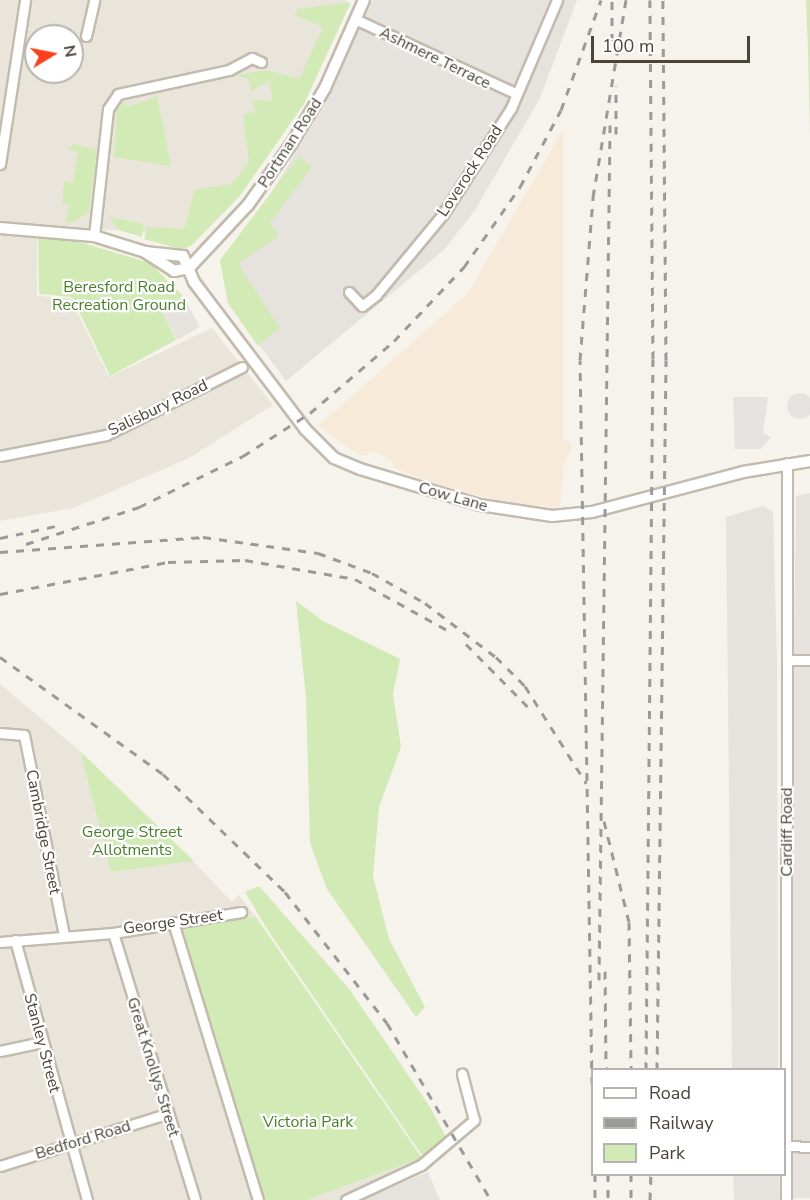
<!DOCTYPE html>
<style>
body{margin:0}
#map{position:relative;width:810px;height:1200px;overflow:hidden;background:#f6f3ec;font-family:"Nunito Sans",sans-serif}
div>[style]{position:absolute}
.residential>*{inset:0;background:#eae5da}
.commercial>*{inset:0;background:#f7ead8}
.industrial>*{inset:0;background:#e6e2dd}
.green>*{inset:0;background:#d2eab5}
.parking>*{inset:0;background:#e5e3e0}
.round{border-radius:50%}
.roads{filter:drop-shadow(2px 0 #c2bbae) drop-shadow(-2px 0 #c2bbae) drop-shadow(0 2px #c2bbae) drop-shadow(0 -2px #c2bbae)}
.minor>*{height:9px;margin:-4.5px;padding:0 4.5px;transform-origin:4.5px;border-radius:4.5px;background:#fff}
.tertiary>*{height:10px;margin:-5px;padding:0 5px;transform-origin:5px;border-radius:5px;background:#fff}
.rail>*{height:3px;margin-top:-1.5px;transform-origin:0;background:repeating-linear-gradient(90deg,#9a9a9a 0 8px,transparent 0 16px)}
span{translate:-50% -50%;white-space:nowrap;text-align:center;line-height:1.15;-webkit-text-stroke:4.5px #fff;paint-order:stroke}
.street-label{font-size:16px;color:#4b4439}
.park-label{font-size:16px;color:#4a7f2a}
.legend{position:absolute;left:591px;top:1068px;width:195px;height:108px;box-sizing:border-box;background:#fff;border:2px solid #b7b4b0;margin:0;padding:8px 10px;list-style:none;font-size:18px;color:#4b4439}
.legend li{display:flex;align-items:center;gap:12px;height:30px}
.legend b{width:30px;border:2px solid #b7b4b0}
.north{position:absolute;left:24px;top:24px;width:60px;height:60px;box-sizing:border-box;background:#fff;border:2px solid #b7b4b0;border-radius:50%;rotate:80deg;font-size:16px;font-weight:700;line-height:24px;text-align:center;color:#4b4439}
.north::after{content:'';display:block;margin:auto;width:21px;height:27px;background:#fc3f1d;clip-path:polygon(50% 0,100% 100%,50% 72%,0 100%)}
.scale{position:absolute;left:591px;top:36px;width:159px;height:27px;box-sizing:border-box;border:3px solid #4b4439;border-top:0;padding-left:8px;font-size:18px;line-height:21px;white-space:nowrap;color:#4b4439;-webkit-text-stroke:4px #fff;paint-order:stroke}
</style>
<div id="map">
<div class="residential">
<div style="clip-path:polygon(evenodd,0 0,347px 0,253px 166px,186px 250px,144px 232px,37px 226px,37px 296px,70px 298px,109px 377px,212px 328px,273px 405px,189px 458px,73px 508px,0 521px,0 0,36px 36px,72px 36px,72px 72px,36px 72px,36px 36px)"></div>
<div style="clip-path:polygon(0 684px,80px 751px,111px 872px,193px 861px,232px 902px,239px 895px,256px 917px,173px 927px,255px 1200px,0 1200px)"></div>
<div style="clip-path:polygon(422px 1158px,428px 1170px,360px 1200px,307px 1200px)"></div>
</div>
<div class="commercial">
<div style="clip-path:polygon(563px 130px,563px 437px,573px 446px,564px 464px,560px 508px,503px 502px,436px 484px,394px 468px,390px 459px,371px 451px,366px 456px,355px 453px,318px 426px,468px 293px)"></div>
</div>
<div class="industrial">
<div style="clip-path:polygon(373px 0,577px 0,540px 98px,475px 210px,444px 250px,286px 381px,228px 303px,220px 260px,256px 217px,314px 123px)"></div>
<div style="clip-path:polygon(183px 296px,200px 327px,177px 340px,160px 307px)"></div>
<div style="clip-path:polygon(810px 493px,810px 1198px,787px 1198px,796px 496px)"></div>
<div style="clip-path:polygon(763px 506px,773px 512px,777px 665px,778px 1069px,732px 1069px,726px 517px)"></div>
<div style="clip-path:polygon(428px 1172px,440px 1200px,362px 1200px)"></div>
<div style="clip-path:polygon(733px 1175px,779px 1175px,780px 1200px,734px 1200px)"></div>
</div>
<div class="green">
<div style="clip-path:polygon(806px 0,810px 0,810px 136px,808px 50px)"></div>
<div style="clip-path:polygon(351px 2px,304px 104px,239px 197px,191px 246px,180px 249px,144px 239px,147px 227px,184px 229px,195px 190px,231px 184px,249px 162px,243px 114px,255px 112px,253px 100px,273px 101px,269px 81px,251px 91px,248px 78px,234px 76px,266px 70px,299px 79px,323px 27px,295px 15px,297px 9px)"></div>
<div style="clip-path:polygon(157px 96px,171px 166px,114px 157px,117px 110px,124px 102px,128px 107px)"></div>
<div style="clip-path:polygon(74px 144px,97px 150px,89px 212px,72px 223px,66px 222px,69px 204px,62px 204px,64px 181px,73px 183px,78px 152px,67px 150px)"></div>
<div style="clip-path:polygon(299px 156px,312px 167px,270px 223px,279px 236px,238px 264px,280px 328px,258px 346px,228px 303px,220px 260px)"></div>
<div style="clip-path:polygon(109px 217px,144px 224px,142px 237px,119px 230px)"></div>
<div style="clip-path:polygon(38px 236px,76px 241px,150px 263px,183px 296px,160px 307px,176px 340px,110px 376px,72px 297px,39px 294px)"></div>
<div style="clip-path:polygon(296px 601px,323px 621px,400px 659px,393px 694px,401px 747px,379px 807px,373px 876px,389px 939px,425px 1007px,416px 1017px,327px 889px,310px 843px,306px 697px)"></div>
<div style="clip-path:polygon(80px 751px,194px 861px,111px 872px)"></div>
<div style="clip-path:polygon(259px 886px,350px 990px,430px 1107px,447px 1139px,424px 1158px,267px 929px,245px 892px)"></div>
<div style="clip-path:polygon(256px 917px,422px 1158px,307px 1200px,255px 1200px,173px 927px)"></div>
</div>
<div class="parking">
<div class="round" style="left:787px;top:393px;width:26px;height:26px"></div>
<div style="clip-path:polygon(733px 397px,768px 397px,763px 433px,771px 437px,761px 449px,735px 449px)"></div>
</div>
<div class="roads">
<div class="minor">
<div style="left:357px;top:20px;width:174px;rotate:24.8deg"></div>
<div style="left:86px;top:36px;width:37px;rotate:-77deg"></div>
<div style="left:0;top:164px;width:166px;rotate:-81.3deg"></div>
<div style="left:94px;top:236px;width:128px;rotate:-83.7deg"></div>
<div style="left:108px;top:109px;width:18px;rotate:-56deg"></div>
<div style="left:118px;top:94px;width:114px;rotate:-12.2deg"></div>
<div style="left:229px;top:70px;width:26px;rotate:-28deg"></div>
<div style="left:252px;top:58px;width:10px;rotate:24deg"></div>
<div style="left:349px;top:292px;width:19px;rotate:47deg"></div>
<div style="left:362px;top:306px;width:18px;rotate:-38deg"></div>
<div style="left:376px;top:295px;width:105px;rotate:-50.4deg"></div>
<div style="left:443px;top:214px;width:126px;rotate:-57.3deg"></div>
<div style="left:511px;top:108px;width:117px;rotate:-66.9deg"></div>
<div style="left:0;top:456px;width:108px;rotate:-11.2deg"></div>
<div style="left:106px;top:435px;width:152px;rotate:-26.6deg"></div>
<div style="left:787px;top:660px;width:23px"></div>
<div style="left:0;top:733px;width:24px;rotate:5deg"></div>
<div style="left:24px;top:735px;width:204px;rotate:78.7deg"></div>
<div style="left:173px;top:922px;width:291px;rotate:73deg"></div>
<div style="left:113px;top:933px;width:279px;rotate:72.9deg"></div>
<div style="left:113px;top:933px;width:130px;rotate:-9.3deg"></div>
<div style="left:15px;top:940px;width:270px;rotate:74.5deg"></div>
<div style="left:0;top:942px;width:113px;rotate:-4.6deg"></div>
<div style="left:0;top:1051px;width:43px;rotate:-12.1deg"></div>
<div style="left:785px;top:1146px;width:25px;rotate:2deg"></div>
<div style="left:0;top:1166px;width:174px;rotate:-17.4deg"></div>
<div style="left:346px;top:1200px;width:83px;rotate:-25deg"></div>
<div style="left:421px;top:1165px;width:70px;rotate:-40.3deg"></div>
<div style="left:474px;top:1120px;width:48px;rotate:-104.6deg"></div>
<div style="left:786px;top:1200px;width:737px;rotate:-89.92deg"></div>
</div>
<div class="tertiary">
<div style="left:0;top:228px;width:94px;rotate:4.9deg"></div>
<div style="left:94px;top:236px;width:53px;rotate:17.4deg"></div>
<div style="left:145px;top:252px;width:35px;rotate:33deg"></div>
<div style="left:174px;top:271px;width:15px;rotate:-11deg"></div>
<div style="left:145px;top:252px;width:38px;rotate:6deg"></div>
<div style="left:183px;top:256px;width:28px;rotate:67deg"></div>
<div style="left:194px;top:282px;width:184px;rotate:52.9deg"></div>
<div style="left:305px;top:429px;width:41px;rotate:45deg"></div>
<div style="left:334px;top:458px;width:28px;rotate:23deg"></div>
<div style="left:360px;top:469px;width:125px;rotate:16.7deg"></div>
<div style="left:480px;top:505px;width:73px;rotate:8.7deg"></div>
<div style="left:552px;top:516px;width:40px;rotate:-5.7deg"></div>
<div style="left:592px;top:512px;width:156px;rotate:-14.8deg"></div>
<div style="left:743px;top:472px;width:68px;rotate:-9.3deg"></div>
<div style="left:189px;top:268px;width:86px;rotate:-46.9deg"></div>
<div style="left:248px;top:205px;width:76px;rotate:-54.6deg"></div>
<div style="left:292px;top:143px;width:64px;rotate:-59deg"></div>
<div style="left:325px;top:88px;width:96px;rotate:-66.1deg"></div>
</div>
</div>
<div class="rail">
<div style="left:612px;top:41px;width:41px;rotate:-90deg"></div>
<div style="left:616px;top:134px;width:48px;rotate:-90deg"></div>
<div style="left:0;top:538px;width:61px;rotate:-12.2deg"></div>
<div style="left:26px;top:544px;width:119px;rotate:-18.1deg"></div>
<div style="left:139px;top:507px;width:116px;rotate:-26.1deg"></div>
<div style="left:243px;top:456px;width:80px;rotate:-32.7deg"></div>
<div style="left:310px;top:413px;width:111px;rotate:-40.6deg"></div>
<div style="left:394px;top:341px;width:102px;rotate:-46.6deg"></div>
<div style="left:464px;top:267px;width:98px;rotate:-55deg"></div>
<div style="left:520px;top:187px;width:87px;rotate:-62deg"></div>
<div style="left:561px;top:110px;width:117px;rotate:-70deg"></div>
<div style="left:0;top:552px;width:204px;rotate:-4.2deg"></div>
<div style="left:203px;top:537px;width:116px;rotate:7.9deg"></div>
<div style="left:318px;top:553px;width:58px;rotate:20.3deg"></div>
<div style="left:372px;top:573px;width:61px;rotate:29.5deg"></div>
<div style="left:425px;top:603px;width:89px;rotate:37.3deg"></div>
<div style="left:496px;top:657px;width:41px;rotate:45deg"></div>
<div style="left:525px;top:686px;width:115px;rotate:57.8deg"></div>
<div style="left:0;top:594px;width:171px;rotate:-10.8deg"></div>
<div style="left:168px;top:562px;width:77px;rotate:-1.5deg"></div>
<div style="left:245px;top:560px;width:112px;rotate:9.8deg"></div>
<div style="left:355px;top:579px;width:107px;rotate:29deg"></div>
<div style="left:466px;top:644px;width:93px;rotate:45.4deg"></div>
<div style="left:0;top:657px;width:201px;rotate:35.7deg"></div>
<div style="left:163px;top:774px;width:170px;rotate:44deg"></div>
<div style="left:285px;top:892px;width:166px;rotate:52.1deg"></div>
<div style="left:387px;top:1023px;width:205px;rotate:59.6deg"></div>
<div style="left:604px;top:821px;width:104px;rotate:76.1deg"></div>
<div style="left:629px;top:922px;width:148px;rotate:89.2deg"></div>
<div style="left:605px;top:971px;width:99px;rotate:89.4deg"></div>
<div style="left:599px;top:980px;width:855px;rotate:-89.26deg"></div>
<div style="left:646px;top:1070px;width:711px;rotate:-89.44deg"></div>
<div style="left:653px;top:359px;width:359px;rotate:-90.5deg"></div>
<div style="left:657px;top:1070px;width:710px;rotate:-89.27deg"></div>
<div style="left:666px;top:360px;width:360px;rotate:-90.5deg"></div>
<div style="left:592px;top:1084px;width:724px;rotate:-90.95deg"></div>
<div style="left:580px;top:360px;width:164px;rotate:-85.4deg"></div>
<div style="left:593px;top:197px;width:200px;rotate:-80.5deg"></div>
<div style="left:595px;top:1174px;width:26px;rotate:90deg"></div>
<div style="left:608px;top:1174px;width:26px;rotate:90deg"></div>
<div style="left:631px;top:1174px;width:26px;rotate:90deg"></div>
<div style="left:650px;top:1200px;width:26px;rotate:-88deg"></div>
</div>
<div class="street-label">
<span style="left:435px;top:58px;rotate:26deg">Ashmere Terrace</span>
<span style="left:290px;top:143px;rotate:-57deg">Portman Road</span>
<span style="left:470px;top:171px;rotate:-57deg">Loverock Road</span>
<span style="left:158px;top:408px;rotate:-26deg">Salisbury Road</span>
<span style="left:453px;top:497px;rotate:16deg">Cow Lane</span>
<span style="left:43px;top:832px;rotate:79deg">Cambridge Street</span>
<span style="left:787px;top:832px;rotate:-90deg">Cardiff Road</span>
<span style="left:173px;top:922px;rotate:-8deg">George Street</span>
<span style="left:42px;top:1043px;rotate:75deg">Stanley Street</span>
<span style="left:153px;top:1067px;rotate:73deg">Great Knollys Street</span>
<span style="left:83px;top:1140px;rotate:-17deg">Bedford Road</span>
</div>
<div class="park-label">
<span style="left:119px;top:296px">Beresford Road<br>Recreation Ground</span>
<span style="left:132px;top:841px">George Street<br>Allotments</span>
<span style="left:308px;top:1122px">Victoria Park</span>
</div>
<ul class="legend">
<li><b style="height:8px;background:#fff"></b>Road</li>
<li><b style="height:8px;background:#9a9a9a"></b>Railway</li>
<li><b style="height:16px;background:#d2eab5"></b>Park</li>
</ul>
<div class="north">N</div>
<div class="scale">100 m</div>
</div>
